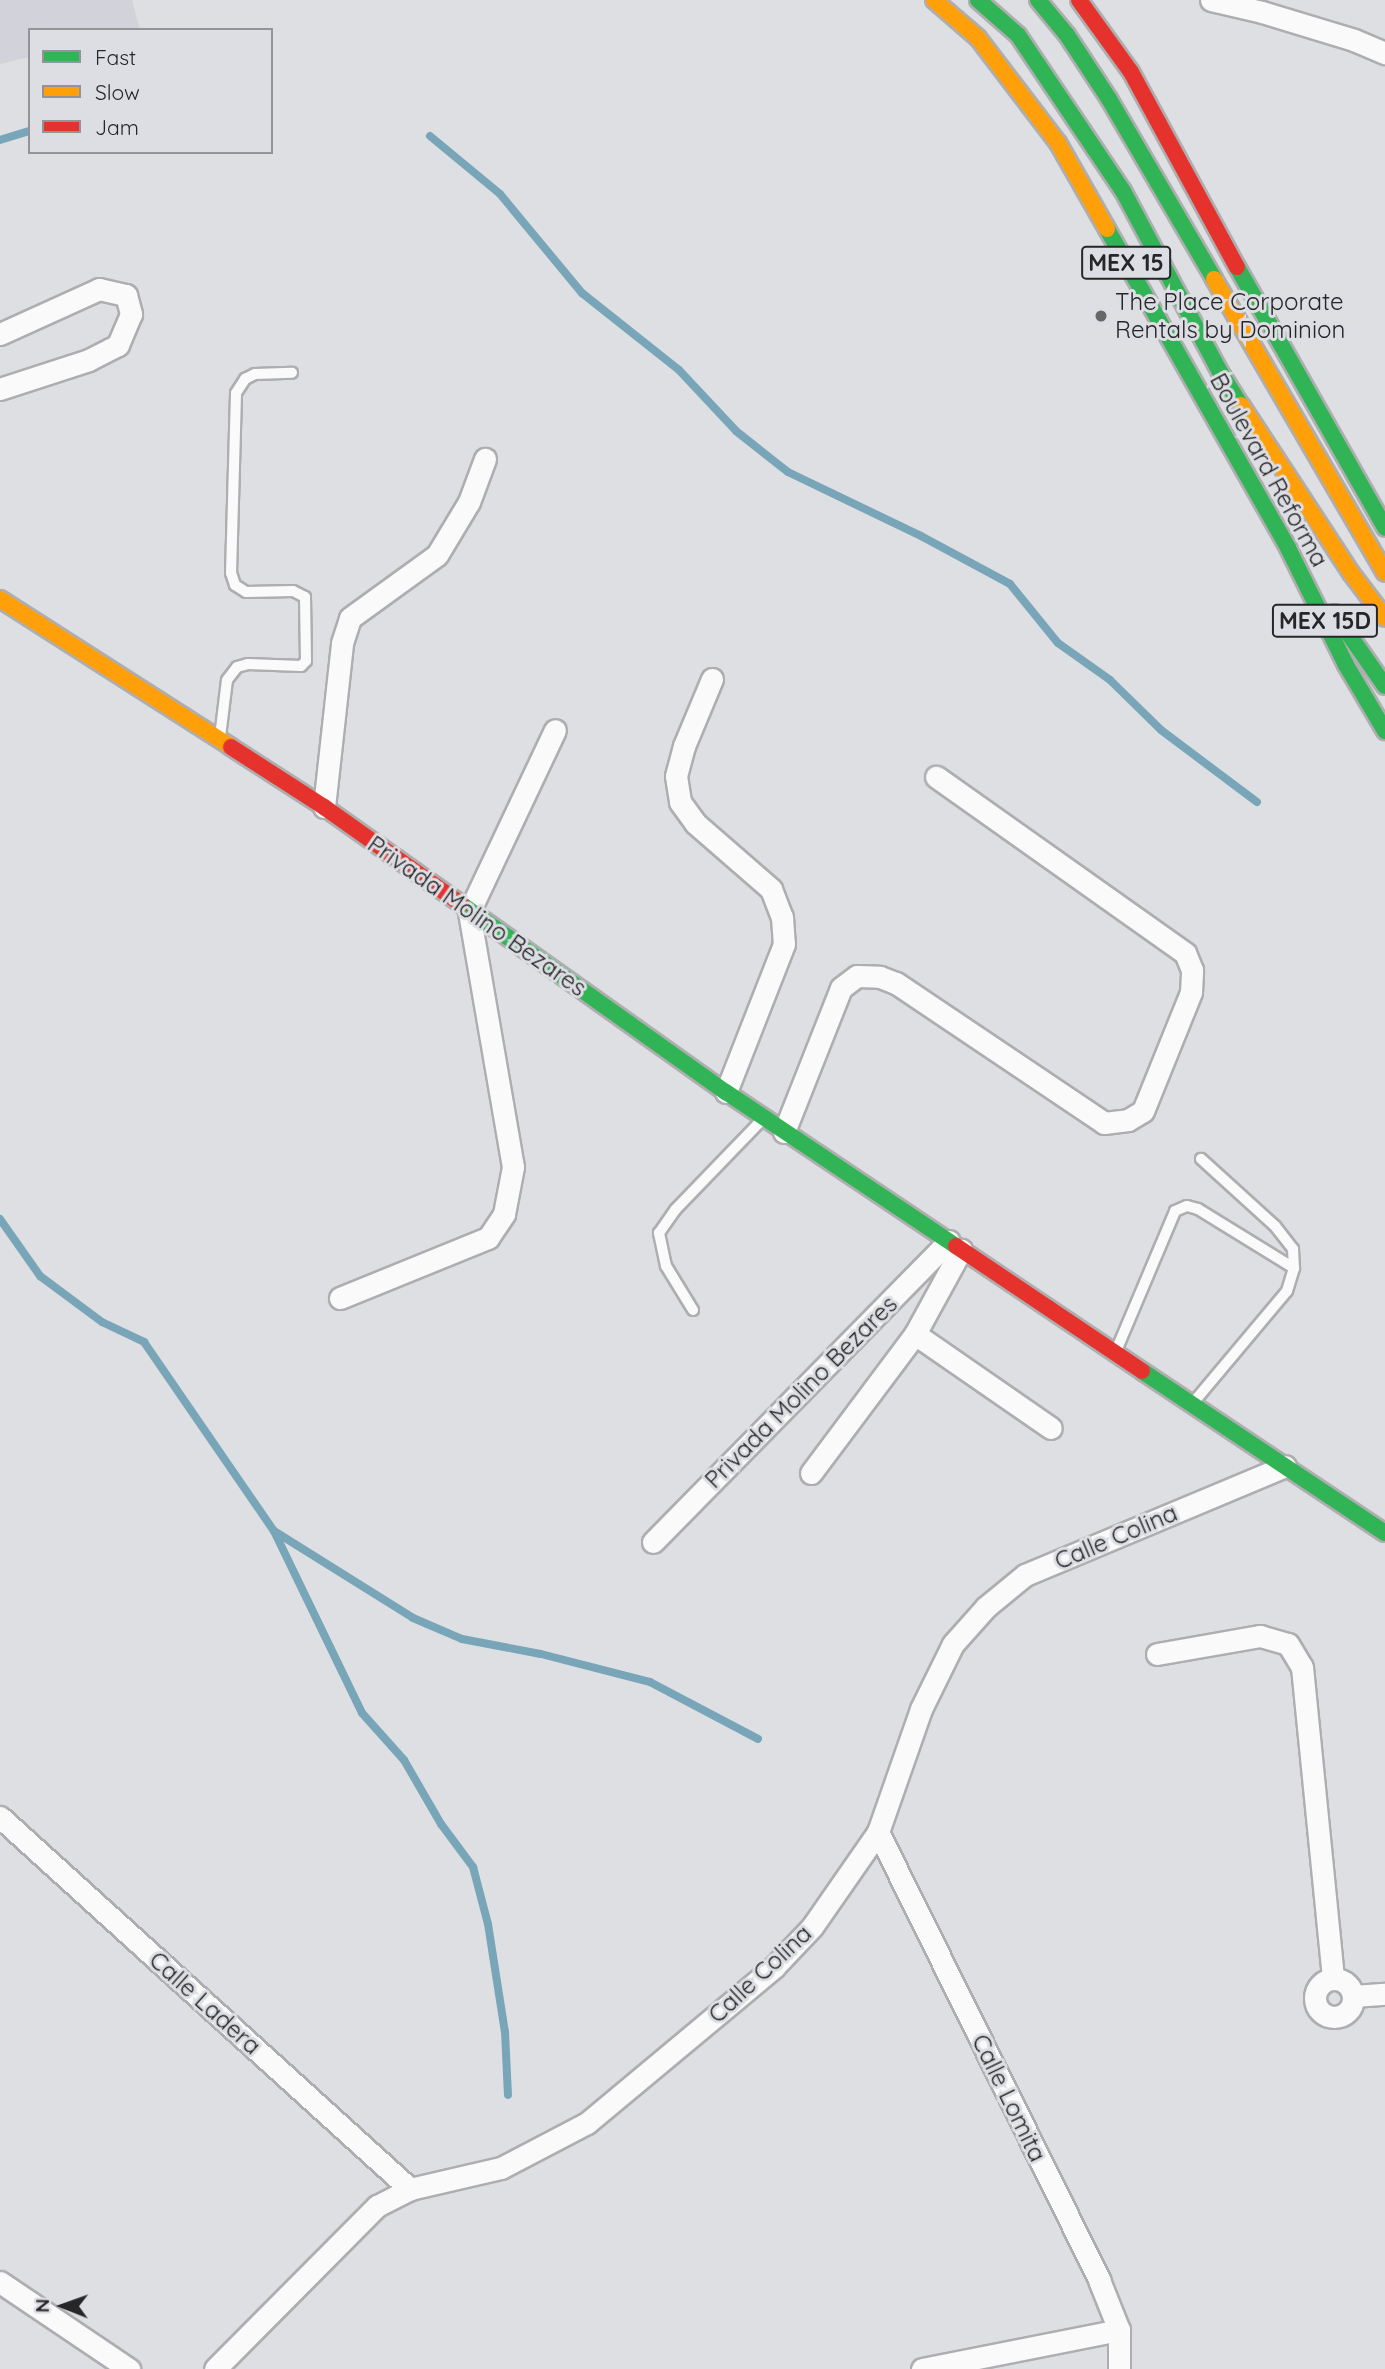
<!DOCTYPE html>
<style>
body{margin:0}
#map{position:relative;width:1385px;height:2369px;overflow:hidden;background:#dedfe2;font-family:Quicksand,sans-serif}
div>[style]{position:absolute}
.built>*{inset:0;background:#d1d2da}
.stream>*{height:8px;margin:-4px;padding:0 4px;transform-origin:4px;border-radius:4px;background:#78a6b8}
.roads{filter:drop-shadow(2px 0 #aeaeb0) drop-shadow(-2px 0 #aeaeb0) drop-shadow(0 2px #aeaeb0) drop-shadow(0 -2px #aeaeb0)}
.lane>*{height:10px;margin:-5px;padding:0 5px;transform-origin:5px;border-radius:5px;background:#fafafb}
.street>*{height:21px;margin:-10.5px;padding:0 10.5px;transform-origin:10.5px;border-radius:10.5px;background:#fafafb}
.street>.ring{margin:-10.5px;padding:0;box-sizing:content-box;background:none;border:21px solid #fafafb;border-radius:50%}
.fast>*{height:16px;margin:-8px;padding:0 8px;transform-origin:8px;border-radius:8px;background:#30b455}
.slow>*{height:16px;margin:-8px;padding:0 8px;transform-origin:8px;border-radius:8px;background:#ff9f0a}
.jam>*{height:16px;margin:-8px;padding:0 8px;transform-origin:8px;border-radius:8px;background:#e5322d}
.dots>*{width:19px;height:19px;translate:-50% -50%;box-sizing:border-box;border:4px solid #dddee3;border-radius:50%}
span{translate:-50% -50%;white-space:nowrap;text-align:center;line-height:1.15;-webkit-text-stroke:6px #dddee3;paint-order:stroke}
.shield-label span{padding:2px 5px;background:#dddee3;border:2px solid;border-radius:5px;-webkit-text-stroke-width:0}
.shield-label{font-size:23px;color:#262628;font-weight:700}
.poi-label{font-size:24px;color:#262628}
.left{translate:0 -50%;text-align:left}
.street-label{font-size:24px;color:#262628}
.legend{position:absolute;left:28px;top:28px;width:245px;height:126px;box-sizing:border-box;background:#dddee3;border:2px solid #949498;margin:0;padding:9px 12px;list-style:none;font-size:21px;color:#262628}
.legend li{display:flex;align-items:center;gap:14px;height:35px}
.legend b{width:35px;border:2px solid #949498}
.north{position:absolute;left:28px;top:2271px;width:70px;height:70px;-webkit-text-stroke:5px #dddee3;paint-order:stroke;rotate:271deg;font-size:19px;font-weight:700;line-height:28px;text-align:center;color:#262628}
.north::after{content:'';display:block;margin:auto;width:24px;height:32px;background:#262628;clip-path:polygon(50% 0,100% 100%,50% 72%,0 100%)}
</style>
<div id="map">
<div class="built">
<div style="clip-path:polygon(0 0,132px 0,140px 30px,30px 30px,30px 57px,0 64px)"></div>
</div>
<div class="stream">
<div style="left:430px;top:136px;width:91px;rotate:39.6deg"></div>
<div style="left:500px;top:194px;width:129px;rotate:50.4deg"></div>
<div style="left:582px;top:293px;width:124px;rotate:38.4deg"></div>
<div style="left:679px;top:370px;width:83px;rotate:46.9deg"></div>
<div style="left:736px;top:431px;width:66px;rotate:38.3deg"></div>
<div style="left:788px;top:472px;width:148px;rotate:25.7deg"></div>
<div style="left:921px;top:536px;width:101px;rotate:28.3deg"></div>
<div style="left:1010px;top:584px;width:76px;rotate:50.9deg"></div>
<div style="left:1058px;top:643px;width:64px;rotate:35.4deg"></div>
<div style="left:1110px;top:680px;width:71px;rotate:44.4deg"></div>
<div style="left:1161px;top:730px;width:120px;rotate:36.9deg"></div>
<div style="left:0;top:140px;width:31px;rotate:-17deg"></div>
<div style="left:0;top:1219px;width:70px;rotate:54.9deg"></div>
<div style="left:40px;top:1276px;width:77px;rotate:36.6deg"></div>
<div style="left:102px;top:1322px;width:47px;rotate:25.5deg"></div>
<div style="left:144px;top:1342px;width:229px;rotate:55.5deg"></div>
<div style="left:274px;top:1531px;width:202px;rotate:64.2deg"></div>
<div style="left:362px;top:1713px;width:63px;rotate:48.2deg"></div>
<div style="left:404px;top:1760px;width:74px;rotate:60deg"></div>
<div style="left:441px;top:1824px;width:54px;rotate:53.3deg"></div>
<div style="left:473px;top:1867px;width:59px;rotate:75.3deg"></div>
<div style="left:488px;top:1924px;width:109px;rotate:81.1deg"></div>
<div style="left:505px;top:2032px;width:63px;rotate:87.3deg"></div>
<div style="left:274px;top:1531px;width:164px;rotate:32deg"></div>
<div style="left:413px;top:1618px;width:53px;rotate:23.2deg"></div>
<div style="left:462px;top:1639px;width:80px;rotate:10.8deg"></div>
<div style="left:541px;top:1654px;width:113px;rotate:14.4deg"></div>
<div style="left:650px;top:1682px;width:122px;rotate:27.8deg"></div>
</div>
<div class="roads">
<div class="lane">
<div style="left:220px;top:737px;width:57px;rotate:-83deg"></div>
<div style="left:227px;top:680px;width:16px;rotate:-52deg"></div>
<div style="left:237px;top:667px;width:11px;rotate:-15deg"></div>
<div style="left:248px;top:664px;width:53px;rotate:2.2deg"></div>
<div style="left:301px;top:666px;width:7px;rotate:-45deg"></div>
<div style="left:306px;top:661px;width:64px;rotate:-90.9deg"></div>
<div style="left:305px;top:597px;width:13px;rotate:-153deg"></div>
<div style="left:293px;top:591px;width:47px;rotate:178.8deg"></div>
<div style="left:246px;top:592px;width:13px;rotate:-148deg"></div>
<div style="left:235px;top:585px;width:13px;rotate:-108deg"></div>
<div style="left:231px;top:573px;width:180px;rotate:-88.4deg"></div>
<div style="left:236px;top:393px;width:17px;rotate:-57deg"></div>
<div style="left:245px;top:379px;width:11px;rotate:-27deg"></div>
<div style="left:255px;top:374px;width:37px;rotate:-2deg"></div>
<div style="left:693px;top:1310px;width:52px;rotate:-121.5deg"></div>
<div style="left:666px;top:1266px;width:34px;rotate:-102deg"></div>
<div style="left:659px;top:1233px;width:28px;rotate:-55deg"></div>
<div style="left:675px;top:1210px;width:125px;rotate:-46deg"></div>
<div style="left:1116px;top:1351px;width:152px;rotate:-67.1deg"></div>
<div style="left:1175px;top:1211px;width:13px;rotate:-23deg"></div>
<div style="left:1187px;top:1206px;width:11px;rotate:15deg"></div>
<div style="left:1198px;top:1209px;width:113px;rotate:31.6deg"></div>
<div style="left:1193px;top:1403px;width:146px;rotate:-50deg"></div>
<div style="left:1287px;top:1291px;width:24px;rotate:-73deg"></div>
<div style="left:1294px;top:1268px;width:19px;rotate:-93deg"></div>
<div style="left:1293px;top:1249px;width:29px;rotate:-128deg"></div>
<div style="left:1275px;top:1226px;width:100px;rotate:-137.8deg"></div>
</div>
<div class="street">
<div style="left:1211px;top:0;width:52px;rotate:13.2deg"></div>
<div style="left:1262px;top:12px;width:96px;rotate:16.9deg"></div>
<div style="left:1354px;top:40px;width:34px;rotate:23deg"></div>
<div style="left:0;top:334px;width:109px;rotate:-24.4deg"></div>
<div style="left:99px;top:289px;width:28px;rotate:13deg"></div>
<div style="left:126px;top:295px;width:20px;rotate:75deg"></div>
<div style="left:131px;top:314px;width:34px;rotate:113deg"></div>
<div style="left:118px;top:345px;width:33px;rotate:153deg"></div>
<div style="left:89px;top:360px;width:94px;rotate:162deg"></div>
<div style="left:712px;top:679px;width:73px;rotate:112.7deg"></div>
<div style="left:684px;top:746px;width:31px;rotate:105deg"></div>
<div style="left:676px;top:776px;width:26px;rotate:81deg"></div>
<div style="left:680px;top:802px;width:26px;rotate:54deg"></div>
<div style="left:695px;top:823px;width:101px;rotate:41deg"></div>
<div style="left:771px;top:889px;width:30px;rotate:69deg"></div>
<div style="left:782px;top:917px;width:27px;rotate:86deg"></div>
<div style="left:784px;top:944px;width:159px;rotate:111.4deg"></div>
<div style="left:324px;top:807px;width:165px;rotate:-83.7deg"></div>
<div style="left:342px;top:643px;width:26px;rotate:-72deg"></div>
<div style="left:350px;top:618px;width:107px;rotate:-35.9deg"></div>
<div style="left:437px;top:555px;width:62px;rotate:-58.9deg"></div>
<div style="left:469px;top:502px;width:46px;rotate:-69.6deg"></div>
<div style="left:784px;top:1132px;width:155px;rotate:-68.4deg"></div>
<div style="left:841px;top:988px;width:20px;rotate:-37deg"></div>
<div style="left:857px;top:976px;width:23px;rotate:2deg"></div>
<div style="left:880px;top:977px;width:17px;rotate:21deg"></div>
<div style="left:896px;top:983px;width:251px;rotate:33.9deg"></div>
<div style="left:1104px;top:1123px;width:24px;rotate:-7deg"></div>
<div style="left:1128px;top:1120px;width:17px;rotate:-31deg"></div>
<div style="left:1143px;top:1111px;width:128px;rotate:-68deg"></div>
<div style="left:1191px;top:992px;width:22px;rotate:-87deg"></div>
<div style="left:1192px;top:970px;width:18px;rotate:-112deg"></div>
<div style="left:1185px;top:953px;width:305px;rotate:-144.7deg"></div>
<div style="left:340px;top:1298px;width:160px;rotate:-22.1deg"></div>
<div style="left:488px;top:1238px;width:29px;rotate:-56deg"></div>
<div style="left:504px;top:1214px;width:48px;rotate:-79.2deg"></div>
<div style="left:513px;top:1167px;width:259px;rotate:-99.8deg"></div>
<div style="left:469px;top:912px;width:201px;rotate:-64.7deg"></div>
<div style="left:915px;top:1334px;width:165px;rotate:34.7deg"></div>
<div style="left:811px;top:1473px;width:174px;rotate:-53.2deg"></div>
<div style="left:915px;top:1334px;width:96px;rotate:-61.3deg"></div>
<div style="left:653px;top:1542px;width:422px;rotate:-45.5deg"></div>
<div style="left:1157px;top:1654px;width:105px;rotate:-9.9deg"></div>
<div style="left:1260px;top:1636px;width:29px;rotate:16deg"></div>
<div style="left:1288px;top:1644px;width:27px;rotate:59deg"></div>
<div style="left:1302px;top:1667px;width:313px;rotate:84.3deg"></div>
<div style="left:0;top:1817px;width:554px;rotate:42.22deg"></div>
<div style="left:878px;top:1832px;width:500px;rotate:63.7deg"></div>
<div style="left:1099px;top:2280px;width:54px;rotate:68.2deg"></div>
<div style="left:1119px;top:2330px;width:39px;rotate:90deg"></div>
<div class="ring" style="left:1315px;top:1979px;width:17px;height:17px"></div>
<div style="left:1353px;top:1996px;width:32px;rotate:-4deg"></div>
<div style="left:0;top:2282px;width:156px;rotate:34deg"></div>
<div style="left:215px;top:2369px;width:230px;rotate:-45.2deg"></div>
<div style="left:377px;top:2206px;width:37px;rotate:-27deg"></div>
<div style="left:410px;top:2189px;width:93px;rotate:-13deg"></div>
<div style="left:501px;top:2168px;width:97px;rotate:-27.6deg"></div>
<div style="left:587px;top:2123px;width:244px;rotate:-39.8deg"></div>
<div style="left:774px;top:1967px;width:55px;rotate:-46.5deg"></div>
<div style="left:812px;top:1927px;width:116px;rotate:-55.2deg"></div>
<div style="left:878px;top:1832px;width:130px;rotate:-70.7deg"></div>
<div style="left:921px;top:1709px;width:72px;rotate:-63.8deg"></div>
<div style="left:953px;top:1644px;width:50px;rotate:-48.3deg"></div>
<div style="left:986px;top:1607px;width:50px;rotate:-39.4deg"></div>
<div style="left:1025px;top:1575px;width:282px;rotate:-22.7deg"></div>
<div style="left:922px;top:2369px;width:201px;rotate:-11.2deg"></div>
</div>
<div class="fast">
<div style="left:978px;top:0;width:53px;rotate:41.2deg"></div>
<div style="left:1018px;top:35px;width:188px;rotate:56.1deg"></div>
<div style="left:1123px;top:191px;width:205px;rotate:61.8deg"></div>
<div style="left:1220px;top:372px;width:39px;rotate:58deg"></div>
<div style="left:1038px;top:0;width:45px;rotate:50.4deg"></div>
<div style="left:1067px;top:35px;width:77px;rotate:56.7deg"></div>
<div style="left:1109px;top:99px;width:208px;rotate:59.7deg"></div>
<div style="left:1107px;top:229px;width:367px;rotate:60.4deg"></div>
<div style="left:1288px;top:548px;width:131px;rotate:63.6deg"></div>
<div style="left:1346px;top:665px;width:77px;rotate:59.4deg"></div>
<div style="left:1237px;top:267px;width:300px;rotate:60.4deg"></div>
<div style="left:1334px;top:613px;width:89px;rotate:55.1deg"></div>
<div style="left:461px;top:904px;width:325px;rotate:35.4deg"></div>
<div style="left:726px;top:1092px;width:277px;rotate:33.8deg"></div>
<div style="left:1142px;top:1371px;width:292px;rotate:33.7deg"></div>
</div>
<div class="slow">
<div style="left:934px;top:0;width:58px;rotate:40.8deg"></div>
<div style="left:978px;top:38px;width:132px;rotate:52.7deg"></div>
<div style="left:1058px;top:143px;width:99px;rotate:60.3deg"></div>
<div style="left:1214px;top:279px;width:340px;rotate:59.8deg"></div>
<div style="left:1241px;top:405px;width:201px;rotate:56.8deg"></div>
<div style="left:1351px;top:573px;width:56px;rotate:52.9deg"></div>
<div style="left:0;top:599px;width:274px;rotate:32.6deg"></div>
</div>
<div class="jam">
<div style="left:1079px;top:0;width:89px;rotate:54.2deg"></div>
<div style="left:1131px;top:72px;width:222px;rotate:61.5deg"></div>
<div style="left:231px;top:747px;width:111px;rotate:32.8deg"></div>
<div style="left:324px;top:807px;width:168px;rotate:35.3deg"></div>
<div style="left:956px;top:1246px;width:224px;rotate:33.9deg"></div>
</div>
</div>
<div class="dots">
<div style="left:1101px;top:316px;background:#666769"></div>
</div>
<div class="shield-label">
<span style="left:1126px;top:263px">MEX 15</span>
<span style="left:1325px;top:621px">MEX 15D</span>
</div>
<div class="poi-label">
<span class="left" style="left:1115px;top:316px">The Place Corporate<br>Rentals by Dominion</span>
</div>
<div class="street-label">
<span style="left:1269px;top:470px;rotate:61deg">Boulevard Reforma</span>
<span style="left:477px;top:916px;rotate:35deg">Privada Molino Bezares</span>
<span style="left:801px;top:1392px;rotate:-45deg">Privada Molino Bezares</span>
<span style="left:1116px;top:1537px;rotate:-23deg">Calle Colina</span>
<span style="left:760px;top:1974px;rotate:-43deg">Calle Colina</span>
<span style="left:205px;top:2003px;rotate:42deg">Calle Ladera</span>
<span style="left:1009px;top:2098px;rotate:64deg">Calle Lomita</span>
</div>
<ul class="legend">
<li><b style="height:9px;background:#30b455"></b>Fast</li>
<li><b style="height:9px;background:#ff9f0a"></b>Slow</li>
<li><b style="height:9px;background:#e5322d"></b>Jam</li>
</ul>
<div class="north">N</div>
</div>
